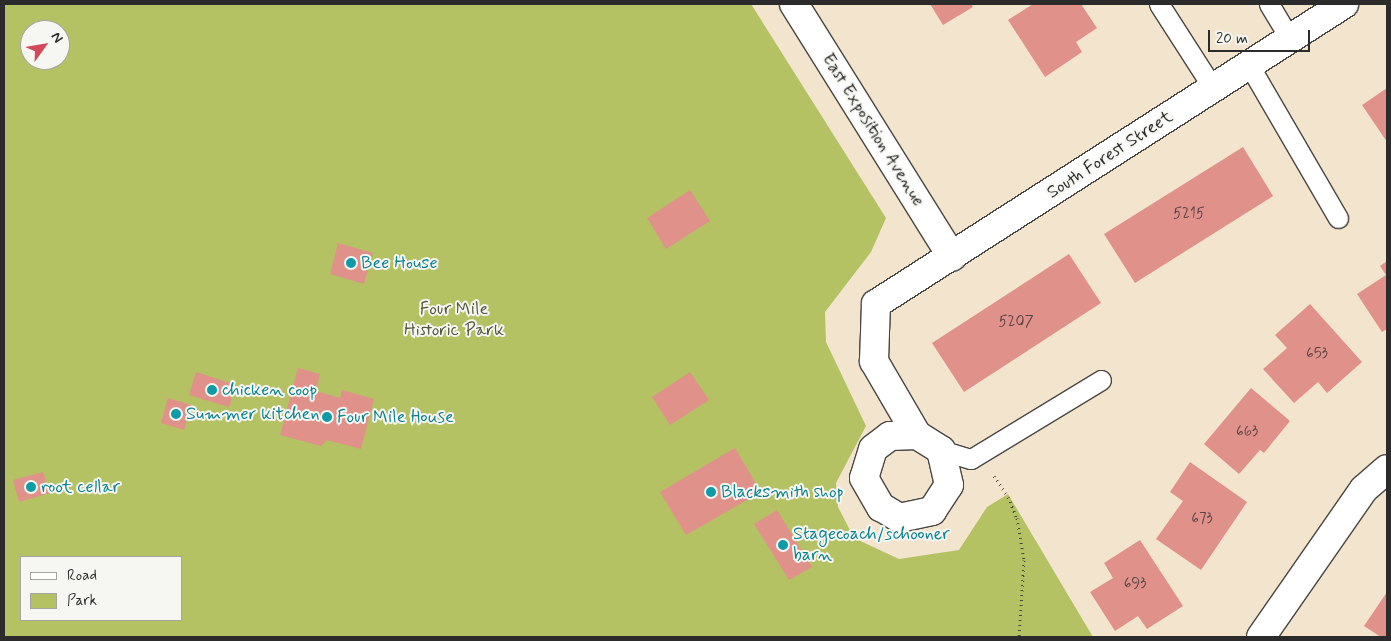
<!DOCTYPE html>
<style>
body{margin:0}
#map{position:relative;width:1391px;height:641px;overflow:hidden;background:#f3e4cd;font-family:Mynerve,sans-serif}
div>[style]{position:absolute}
.green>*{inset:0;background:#b4c264}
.building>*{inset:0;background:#df918a}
.path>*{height:3px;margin-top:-1.5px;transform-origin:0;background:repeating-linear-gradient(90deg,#494743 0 1px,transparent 0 5px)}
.roads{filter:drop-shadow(1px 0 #494743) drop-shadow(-1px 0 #494743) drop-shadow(0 1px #494743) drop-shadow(0 -1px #494743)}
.lane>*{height:19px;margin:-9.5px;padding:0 9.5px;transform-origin:9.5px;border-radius:9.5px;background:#fff}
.street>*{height:28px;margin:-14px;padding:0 14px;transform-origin:14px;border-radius:14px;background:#fff}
.dots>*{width:14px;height:14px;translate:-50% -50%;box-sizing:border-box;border:2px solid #f6f6f2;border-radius:50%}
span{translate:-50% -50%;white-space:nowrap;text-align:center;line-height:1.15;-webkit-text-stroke:4px #f6f6f2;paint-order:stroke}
.number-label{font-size:15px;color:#584443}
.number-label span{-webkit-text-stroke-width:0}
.street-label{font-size:18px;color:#2b2b2b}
.culture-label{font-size:18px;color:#0d838f}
.left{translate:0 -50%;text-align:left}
.park-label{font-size:18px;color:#54583c}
.frame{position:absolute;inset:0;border:5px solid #2b2b2b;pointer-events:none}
.legend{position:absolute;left:20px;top:556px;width:162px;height:65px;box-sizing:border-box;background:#f6f6f2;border:1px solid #a5a5a2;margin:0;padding:6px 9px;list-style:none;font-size:15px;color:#2b2b2b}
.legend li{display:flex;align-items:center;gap:10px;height:25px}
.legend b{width:25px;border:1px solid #a5a5a2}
.north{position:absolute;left:20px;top:20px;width:50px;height:50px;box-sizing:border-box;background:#f6f6f2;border:1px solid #a5a5a2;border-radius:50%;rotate:58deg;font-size:14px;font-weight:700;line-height:20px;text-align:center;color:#2b2b2b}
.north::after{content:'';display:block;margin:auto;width:18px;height:22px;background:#d1495b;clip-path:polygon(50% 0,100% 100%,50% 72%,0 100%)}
.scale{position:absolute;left:1208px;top:30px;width:102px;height:22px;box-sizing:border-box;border:2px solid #2b2b2b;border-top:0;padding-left:6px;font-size:15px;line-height:18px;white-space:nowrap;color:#2b2b2b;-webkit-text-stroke:4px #f6f6f2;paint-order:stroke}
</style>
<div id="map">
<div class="green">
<div style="clip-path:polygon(evenodd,4px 4px,751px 4px,886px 218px,871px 252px,825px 312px,826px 342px,866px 426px,836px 483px,838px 507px,854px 538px,899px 559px,959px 550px,987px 507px,1008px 494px,1093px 637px,4px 637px,4px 4px,30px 30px,60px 30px,60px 60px,30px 60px,30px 30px,4px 4px,21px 557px,181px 557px,181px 620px,21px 620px,21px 557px)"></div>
</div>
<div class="building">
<div style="clip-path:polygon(930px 4px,971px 4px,973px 7px,943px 25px)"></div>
<div style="clip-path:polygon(1033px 4px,1081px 4px,1097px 28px,1076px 42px,1082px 52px,1045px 77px,1008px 20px)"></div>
<div style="clip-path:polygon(1387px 88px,1387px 142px,1362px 105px)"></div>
<div style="clip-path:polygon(1243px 147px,1273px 196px,1135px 283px,1104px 234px)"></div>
<div style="clip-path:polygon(690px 190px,710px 221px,666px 249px,647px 218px)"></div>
<div style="clip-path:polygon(338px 243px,373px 253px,364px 284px,330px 274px)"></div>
<div style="clip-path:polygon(1069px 254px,1101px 303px,964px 392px,932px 343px)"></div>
<div style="clip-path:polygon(1387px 261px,1387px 329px,1382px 332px,1357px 294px,1386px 275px,1380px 266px)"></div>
<div style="clip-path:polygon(1310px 304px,1362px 362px,1327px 393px,1318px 382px,1294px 403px,1263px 369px,1287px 348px,1275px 335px)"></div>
<div style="clip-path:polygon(298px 368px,320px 374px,316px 391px,340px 398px,342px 390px,374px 399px,361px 449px,327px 440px,321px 446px,280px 435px)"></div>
<div style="clip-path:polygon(196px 372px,236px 385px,229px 407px,189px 395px)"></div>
<div style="clip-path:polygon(690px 372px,709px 400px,670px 425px,652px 397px)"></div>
<div style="clip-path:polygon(1251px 388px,1290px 421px,1264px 453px,1260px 450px,1239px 474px,1204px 444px)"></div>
<div style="clip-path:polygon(168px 398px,191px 405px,184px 430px,161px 423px)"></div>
<div style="clip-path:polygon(735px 448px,761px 492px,686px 535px,660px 492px)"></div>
<div style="clip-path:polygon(1190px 462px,1247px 502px,1201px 570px,1156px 539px,1183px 501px,1170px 492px)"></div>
<div style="clip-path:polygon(43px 472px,50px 493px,19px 502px,13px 480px)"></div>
<div style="clip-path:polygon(777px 510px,812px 567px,789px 580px,754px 524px)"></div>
<div style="clip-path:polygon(1140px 540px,1183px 606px,1147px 629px,1138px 616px,1115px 631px,1090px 592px,1113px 578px,1104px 563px)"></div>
<div style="clip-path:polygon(1387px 592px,1387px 637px,1381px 637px,1364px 626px)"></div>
</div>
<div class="path">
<div style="left:994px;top:476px;width:25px;rotate:56deg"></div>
<div style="left:1008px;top:497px;width:23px;rotate:67deg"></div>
<div style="left:1017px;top:518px;width:43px;rotate:80.5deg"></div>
<div style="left:1024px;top:560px;width:77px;rotate:93.7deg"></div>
</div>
<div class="roads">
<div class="lane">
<div style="left:1159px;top:4px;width:100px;rotate:57.3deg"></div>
<div style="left:1269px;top:4px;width:41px;rotate:59deg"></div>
<div style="left:1249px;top:65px;width:177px;rotate:59.8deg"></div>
<div style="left:941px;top:450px;width:31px;rotate:17deg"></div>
<div style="left:971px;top:459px;width:152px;rotate:-31.3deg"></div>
</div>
<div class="street">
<div style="left:794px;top:4px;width:298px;rotate:58deg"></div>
<div style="left:917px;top:435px;width:27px;rotate:178deg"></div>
<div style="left:890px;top:436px;width:21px;rotate:143deg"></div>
<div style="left:873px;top:449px;width:30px;rotate:107deg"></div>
<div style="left:864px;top:478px;width:34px;rotate:60deg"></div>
<div style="left:881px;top:507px;width:21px;rotate:31deg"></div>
<div style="left:899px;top:518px;width:34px;rotate:-12deg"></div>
<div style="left:932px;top:511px;width:31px;rotate:-57deg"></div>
<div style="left:949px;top:485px;width:36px;rotate:-103deg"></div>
<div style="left:941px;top:450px;width:28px;rotate:-148deg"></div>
<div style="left:917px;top:435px;width:86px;rotate:-120.2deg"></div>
<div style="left:874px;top:361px;width:57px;rotate:-88deg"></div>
<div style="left:876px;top:304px;width:556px;rotate:-32.66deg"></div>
<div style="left:1261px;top:637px;width:180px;rotate:-55.2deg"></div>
<div style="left:1364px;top:489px;width:30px;rotate:-41deg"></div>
</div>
</div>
<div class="dots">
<div style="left:351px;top:263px;background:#0f9aa8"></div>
<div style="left:212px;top:390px;background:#0f9aa8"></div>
<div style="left:176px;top:414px;background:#0f9aa8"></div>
<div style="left:327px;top:417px;background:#0f9aa8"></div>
<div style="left:31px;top:487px;background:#0f9aa8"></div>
<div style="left:711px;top:492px;background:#0f9aa8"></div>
<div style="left:783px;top:545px;background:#0f9aa8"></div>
</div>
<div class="number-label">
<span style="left:1189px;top:215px">5215</span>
<span style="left:1016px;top:323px">5207</span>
<span style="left:1317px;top:355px">653</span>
<span style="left:1247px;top:433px">663</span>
<span style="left:1202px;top:520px">673</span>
<span style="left:1135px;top:585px">693</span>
</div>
<div class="street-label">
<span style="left:873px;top:130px;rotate:58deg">East Exposition Avenue</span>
<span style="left:1110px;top:155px;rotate:-33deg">South Forest Street</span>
</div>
<div class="culture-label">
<span class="left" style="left:361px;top:263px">Bee House</span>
<span class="left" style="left:222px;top:390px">chicken coop</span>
<span class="left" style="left:186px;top:414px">Summer kitchen</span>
<span class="left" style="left:337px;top:417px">Four Mile House</span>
<span class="left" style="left:41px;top:487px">root cellar</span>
<span class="left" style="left:721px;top:492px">Blacksmith shop</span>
<span class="left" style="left:793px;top:545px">Stagecoach/schooner<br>barn</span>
</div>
<div class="park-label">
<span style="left:454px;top:320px">Four Mile<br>Historic Park</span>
</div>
<div class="frame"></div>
<ul class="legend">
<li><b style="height:6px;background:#fff"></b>Road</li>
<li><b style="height:14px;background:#b4c264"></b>Park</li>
</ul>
<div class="north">N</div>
<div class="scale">20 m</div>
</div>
